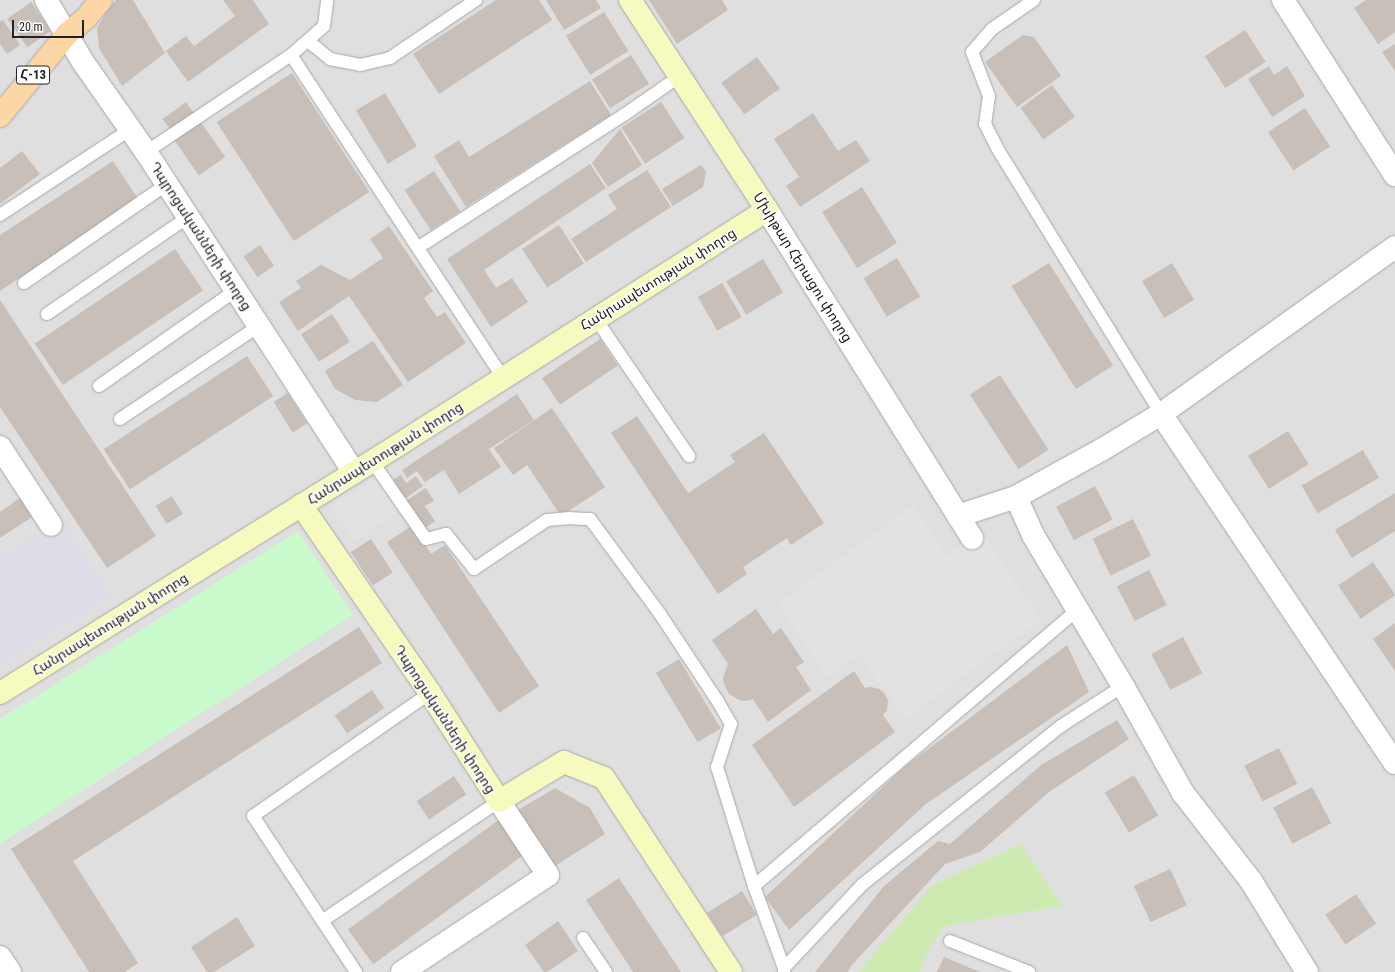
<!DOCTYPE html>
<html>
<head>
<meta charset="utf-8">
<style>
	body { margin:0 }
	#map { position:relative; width:1395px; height:972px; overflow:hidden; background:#f2efe9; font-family:"Roboto Condensed","Noto Sans Armenian",sans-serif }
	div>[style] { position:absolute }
	.residential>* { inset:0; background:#e0dfdf; transform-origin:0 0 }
	.grass>* { inset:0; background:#cdebb0 }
	.park>* { inset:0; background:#c8facc }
	.parking>* { inset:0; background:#e2e2e2; transform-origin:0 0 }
	.plaza>* { inset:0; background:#dddde8 }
	.building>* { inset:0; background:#c7bfb8; transform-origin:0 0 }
	.roads { filter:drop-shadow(0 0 1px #a9a9a9) drop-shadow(0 0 1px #a9a9a9) }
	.lane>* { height:12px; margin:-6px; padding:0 6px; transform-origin:6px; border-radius:6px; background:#fff }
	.street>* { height:22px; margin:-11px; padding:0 11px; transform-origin:11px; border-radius:11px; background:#fff }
	.secondary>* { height:22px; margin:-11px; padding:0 11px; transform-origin:11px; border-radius:11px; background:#f7fabf }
	.primary>* { height:22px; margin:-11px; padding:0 11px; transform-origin:11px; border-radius:11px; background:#fcd6a4 }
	span { translate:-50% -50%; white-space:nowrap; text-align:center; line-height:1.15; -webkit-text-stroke:3px #fff; paint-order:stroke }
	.shield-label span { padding:1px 3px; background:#fff; border:1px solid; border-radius:3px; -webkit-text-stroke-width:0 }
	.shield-label { font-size:13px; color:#222; font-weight:700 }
	.street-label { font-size:14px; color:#222 }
	.scale { position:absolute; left:12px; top:20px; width:72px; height:18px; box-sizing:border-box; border:2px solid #222; border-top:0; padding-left:5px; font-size:12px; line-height:14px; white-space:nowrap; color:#222; -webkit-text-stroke:3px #fff; paint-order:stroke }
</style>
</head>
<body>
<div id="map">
	<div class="residential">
		<i style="left:0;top:0;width:1395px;height:972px"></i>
	</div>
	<div class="grass">
		<i style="clip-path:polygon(1021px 844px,1062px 906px,944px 926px,926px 955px,920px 972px,858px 972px,934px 884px)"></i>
	</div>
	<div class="park">
		<i style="clip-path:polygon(298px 531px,353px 615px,0 844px,0 719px)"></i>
	</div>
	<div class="parking">
		<i style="left:379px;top:476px;width:40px;height:57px;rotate:56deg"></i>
		<i style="clip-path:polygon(913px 505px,947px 556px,981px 532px,1041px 619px,905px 719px,860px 654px,828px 678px,778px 604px)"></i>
	</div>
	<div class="plaza">
		<i style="clip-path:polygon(61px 519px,110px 596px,0 666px,0 557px)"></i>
	</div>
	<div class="building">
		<i style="clip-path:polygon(116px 0,133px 0,165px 53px,122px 86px,99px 48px,97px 28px,107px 11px)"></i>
		<i style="clip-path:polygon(223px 0,253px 0,269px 24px,188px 82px,166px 51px,186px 36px,194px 46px,235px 16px)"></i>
		<i style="clip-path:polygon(496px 0,539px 0,552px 20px,439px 94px,413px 54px)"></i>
		<i style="clip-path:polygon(546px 0,596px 0,601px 8px,564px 30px)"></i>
		<i style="clip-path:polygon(649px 0,722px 0,728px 10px,677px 44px)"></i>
		<i style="clip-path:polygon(1366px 0,1395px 0,1395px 32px,1378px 44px,1354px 8px)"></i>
		<i style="left:31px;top:2px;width:35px;height:29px;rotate:55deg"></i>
		<i style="left:604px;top:12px;width:46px;height:45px;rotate:58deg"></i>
		<i style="clip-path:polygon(3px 20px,20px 45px,7px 54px,0 44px,0 22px)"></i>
		<i style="left:1245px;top:30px;width:38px;height:48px;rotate:57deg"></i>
		<i style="clip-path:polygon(1023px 35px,1034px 37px,1061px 76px,1017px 107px,985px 62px)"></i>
		<i style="clip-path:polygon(1395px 44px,1395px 71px,1382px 52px)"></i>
		<i style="left:631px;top:55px;width:34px;height:46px;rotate:58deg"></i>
		<i style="left:757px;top:57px;width:39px;height:44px;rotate:54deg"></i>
		<i style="clip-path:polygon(1269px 66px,1274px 75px,1287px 66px,1305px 96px,1272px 117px,1248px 79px)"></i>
		<i style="left:292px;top:73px;width:142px;height:90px;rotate:57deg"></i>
		<i style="clip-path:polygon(590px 81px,611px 115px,466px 207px,434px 156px,459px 140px,469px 157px)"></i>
		<i style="left:1052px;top:85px;width:39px;height:39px;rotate:54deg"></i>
		<i style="left:385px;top:93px;width:62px;height:34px;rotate:59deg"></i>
		<i style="left:186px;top:102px;width:14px;height:29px;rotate:54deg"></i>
		<i style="left:661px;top:102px;width:43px;height:47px;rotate:57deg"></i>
		<i style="left:1305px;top:108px;width:46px;height:44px;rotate:57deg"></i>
		<i style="clip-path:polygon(813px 113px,838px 151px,856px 140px,870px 161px,800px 207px,786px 186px,799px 177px,774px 139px)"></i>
		<i style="left:200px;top:121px;width:44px;height:32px;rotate:55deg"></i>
		<i style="clip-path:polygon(620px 129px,642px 165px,608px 187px,592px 163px)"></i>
		<i style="clip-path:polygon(22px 151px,40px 174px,0 204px,0 168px)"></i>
		<i style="clip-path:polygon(113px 161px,138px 199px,0 291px,0 235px)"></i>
		<i style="clip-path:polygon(590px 164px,606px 188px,484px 270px,496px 288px,512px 278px,528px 302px,491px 327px,447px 259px)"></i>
		<i style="clip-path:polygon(701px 165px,706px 172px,703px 187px,673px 206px,662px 189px)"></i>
		<i style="clip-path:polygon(647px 170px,671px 207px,586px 262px,571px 239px,617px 209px,608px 195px)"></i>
		<i style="left:434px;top:171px;width:48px;height:35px;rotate:57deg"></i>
		<i style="left:862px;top:187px;width:66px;height:47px;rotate:58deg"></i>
		<i style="left:559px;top:225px;width:46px;height:44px;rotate:57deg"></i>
		<i style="clip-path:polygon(389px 226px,433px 291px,424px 298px,437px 317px,445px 312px,466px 343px,408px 382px,349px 296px,298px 331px,279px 302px,301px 288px,296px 281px,321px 265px,350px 280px,383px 258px,370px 239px)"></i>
		<i style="left:260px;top:245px;width:25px;height:20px;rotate:56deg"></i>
		<i style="left:175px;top:249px;width:50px;height:169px;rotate:56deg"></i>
		<i style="left:897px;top:258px;width:45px;height:39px;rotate:59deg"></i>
		<i style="left:763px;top:259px;width:39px;height:43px;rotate:59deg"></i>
		<i style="left:1049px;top:263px;width:121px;height:44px;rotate:58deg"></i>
		<i style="left:1172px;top:263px;width:43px;height:35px;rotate:59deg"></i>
		<i style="left:722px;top:283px;width:39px;height:28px;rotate:60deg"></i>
		<i style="clip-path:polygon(0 300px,156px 536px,107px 568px,0 407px)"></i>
		<i style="left:332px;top:314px;width:33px;height:37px;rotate:57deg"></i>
		<i style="left:600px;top:339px;width:32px;height:70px;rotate:56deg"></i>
		<i style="clip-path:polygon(373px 341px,403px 385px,377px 402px,355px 400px,335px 389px,325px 371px)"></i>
		<i style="left:247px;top:356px;width:48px;height:171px;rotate:57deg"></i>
		<i style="left:1000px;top:375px;width:89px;height:36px;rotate:57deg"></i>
		<i style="left:288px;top:393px;width:36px;height:17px;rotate:58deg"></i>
		<i style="clip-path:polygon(517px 394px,534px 420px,489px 449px,501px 467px,459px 494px,444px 470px,425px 482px,417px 471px,407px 478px,402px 470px)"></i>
		<i style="clip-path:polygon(552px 408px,605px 487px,561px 516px,527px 465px,513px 475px,494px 448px)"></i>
		<i style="clip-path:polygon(637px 416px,688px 493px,735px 462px,730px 455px,764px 433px,824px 523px,791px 545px,787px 538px,743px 567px,747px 574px,718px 594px,611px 433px)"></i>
		<i style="left:1288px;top:431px;width:39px;height:47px;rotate:58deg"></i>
		<i style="left:1363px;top:450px;width:32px;height:71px;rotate:60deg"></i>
		<i style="clip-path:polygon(401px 475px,406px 483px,416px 476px,423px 486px,403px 500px,391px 481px)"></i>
		<i style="left:1095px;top:486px;width:38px;height:44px;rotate:62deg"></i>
		<i style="clip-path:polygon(426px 488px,434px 501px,425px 506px,435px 521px,423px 530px,404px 502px)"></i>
		<i style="clip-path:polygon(1395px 493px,1395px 531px,1352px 558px,1335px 530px)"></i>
		<i style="left:172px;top:496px;width:21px;height:19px;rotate:59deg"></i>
		<i style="clip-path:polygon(20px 498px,32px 517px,0 538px,0 512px)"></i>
		<i style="left:1133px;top:519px;width:41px;height:45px;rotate:64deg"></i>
		<i style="clip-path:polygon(413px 525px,431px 554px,445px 545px,539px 686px,499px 713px,387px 542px)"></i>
		<i style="left:371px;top:539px;width:40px;height:24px;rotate:57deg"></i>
		<i style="left:1373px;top:562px;width:40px;height:42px;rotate:56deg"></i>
		<i style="left:1149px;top:570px;width:39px;height:36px;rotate:63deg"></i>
		<i style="clip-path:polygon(756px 609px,773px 634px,781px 628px,804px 662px,796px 667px,811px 690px,768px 722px,753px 699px,746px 701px,739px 700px,729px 694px,724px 684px,723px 678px,728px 664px,712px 640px)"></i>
		<i style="clip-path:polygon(1395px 623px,1395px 671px,1373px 639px)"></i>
		<i style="clip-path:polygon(359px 627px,382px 663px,73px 861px,138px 963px,125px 972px,89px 972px,11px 849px)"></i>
		<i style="left:1183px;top:637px;width:41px;height:36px;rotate:62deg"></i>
		<i style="clip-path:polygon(1067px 645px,1089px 692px,926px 804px,789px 930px,765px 897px,903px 768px)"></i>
		<i style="left:679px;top:659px;width:81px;height:27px;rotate:59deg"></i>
		<i style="clip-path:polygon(854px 671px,865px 688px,871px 687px,879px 689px,885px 694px,888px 701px,887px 710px,883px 715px,895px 732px,794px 807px,752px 745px)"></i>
		<i style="left:372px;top:690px;width:22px;height:45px;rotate:56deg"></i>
		<i style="clip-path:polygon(1117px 720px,1129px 739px,1049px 792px,980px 852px,945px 864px,851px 966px,848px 972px,815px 972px,884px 886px,938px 841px,950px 844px,1041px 765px)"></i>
		<i style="left:1279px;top:748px;width:40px;height:39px;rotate:63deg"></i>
		<i style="left:1134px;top:775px;width:47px;height:34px;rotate:59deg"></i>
		<i style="left:454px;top:776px;width:22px;height:45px;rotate:56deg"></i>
		<i style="left:1312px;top:787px;width:41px;height:44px;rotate:62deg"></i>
		<i style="clip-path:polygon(555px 788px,590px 808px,605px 834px,552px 868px,518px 810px)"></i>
		<i style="left:500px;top:819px;width:43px;height:188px;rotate:54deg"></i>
		<i style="left:1170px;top:869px;width:40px;height:40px;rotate:65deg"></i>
		<i style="clip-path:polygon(619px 878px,681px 972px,633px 972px,586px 900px)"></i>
		<i style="left:742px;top:891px;width:28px;height:41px;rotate:58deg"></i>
		<i style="left:1356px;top:894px;width:36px;height:37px;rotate:56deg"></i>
		<i style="clip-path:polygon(237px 917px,255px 946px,214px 972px,207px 972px,191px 947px)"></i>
		<i style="clip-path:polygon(558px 921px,578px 951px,547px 972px,544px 972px,525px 945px)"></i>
		<i style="clip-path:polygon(944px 957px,980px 972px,937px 972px)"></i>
	</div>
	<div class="roads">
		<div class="lane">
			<i style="left:1034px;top:0;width:51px;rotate:145.4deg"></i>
			<i style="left:992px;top:29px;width:30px;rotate:131deg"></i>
			<i style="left:972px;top:52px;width:47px;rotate:68.9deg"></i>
			<i style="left:989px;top:96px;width:28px;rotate:98deg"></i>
			<i style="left:985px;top:124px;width:27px;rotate:63deg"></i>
			<i style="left:997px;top:148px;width:312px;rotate:58.3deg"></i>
			<i style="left:308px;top:41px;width:28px;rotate:39deg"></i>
			<i style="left:330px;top:59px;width:31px;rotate:11deg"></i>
			<i style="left:360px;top:65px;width:31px;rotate:-13deg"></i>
			<i style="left:390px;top:58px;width:104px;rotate:-34deg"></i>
			<i style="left:291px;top:55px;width:386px;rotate:56.7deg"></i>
			<i style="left:146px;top:152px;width:174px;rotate:-33.8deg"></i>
			<i style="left:291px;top:55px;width:44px;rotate:-41.3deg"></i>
			<i style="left:324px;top:26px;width:26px;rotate:-83deg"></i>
			<i style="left:0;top:215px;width:157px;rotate:-33.3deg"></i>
			<i style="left:419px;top:247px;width:244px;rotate:-32.8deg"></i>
			<i style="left:624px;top:115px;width:68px;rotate:-34.9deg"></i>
			<i style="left:24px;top:283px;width:174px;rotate:-34.7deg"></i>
			<i style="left:47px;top:314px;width:171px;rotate:-34.5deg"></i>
			<i style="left:596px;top:319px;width:166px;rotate:55.8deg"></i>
			<i style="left:99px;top:386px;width:167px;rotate:-35deg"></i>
			<i style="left:120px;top:419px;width:167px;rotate:-33.8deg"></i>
			<i style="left:372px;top:461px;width:95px;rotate:55.3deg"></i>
			<i style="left:426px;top:539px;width:21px;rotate:-14deg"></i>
			<i style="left:446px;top:534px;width:45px;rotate:51.3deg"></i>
			<i style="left:474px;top:569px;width:88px;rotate:-33.9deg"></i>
			<i style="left:547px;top:520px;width:21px;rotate:-5deg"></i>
			<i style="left:568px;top:518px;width:22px;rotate:3deg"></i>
			<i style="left:590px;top:519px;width:118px;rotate:53.6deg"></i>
			<i style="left:660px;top:614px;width:103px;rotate:56.5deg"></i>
			<i style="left:717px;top:700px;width:28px;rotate:60deg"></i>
			<i style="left:731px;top:724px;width:45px;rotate:108deg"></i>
			<i style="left:717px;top:767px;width:125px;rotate:72.7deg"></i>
			<i style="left:754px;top:886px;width:87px;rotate:69.9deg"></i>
			<i style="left:754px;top:886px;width:425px;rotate:-40.5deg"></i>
			<i style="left:322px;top:921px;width:214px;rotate:-34.1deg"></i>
			<i style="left:583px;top:938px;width:41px;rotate:55.9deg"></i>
			<i style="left:950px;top:941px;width:85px;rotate:21.4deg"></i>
			<i style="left:356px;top:972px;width:187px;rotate:-123.4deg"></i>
			<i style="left:253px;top:816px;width:216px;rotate:-34.8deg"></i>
			<i style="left:784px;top:972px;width:4px;rotate:-90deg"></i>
			<i style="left:784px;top:968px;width:115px;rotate:-46.8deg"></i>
			<i style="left:863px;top:884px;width:253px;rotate:-38.6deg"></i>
			<i style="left:1061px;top:726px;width:74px;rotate:-32.8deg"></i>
		</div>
		<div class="street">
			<i style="left:46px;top:0;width:72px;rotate:59.2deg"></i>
			<i style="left:83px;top:62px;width:110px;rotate:55deg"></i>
			<i style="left:146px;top:152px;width:382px;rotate:57deg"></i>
			<i style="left:1283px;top:0;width:208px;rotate:57.4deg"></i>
			<i style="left:767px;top:210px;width:387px;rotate:58deg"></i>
			<i style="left:1161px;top:414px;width:420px;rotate:56.2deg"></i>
			<i style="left:0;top:447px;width:93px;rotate:56.8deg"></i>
			<i style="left:1016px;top:497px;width:42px;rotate:65.9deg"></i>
			<i style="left:1033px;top:535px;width:176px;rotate:59.2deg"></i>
			<i style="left:1123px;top:686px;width:123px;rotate:60.7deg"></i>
			<i style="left:1183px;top:793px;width:111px;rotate:52.3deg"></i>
			<i style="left:1251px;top:881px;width:107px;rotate:58.4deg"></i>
			<i style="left:958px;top:516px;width:61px;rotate:-18.1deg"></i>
			<i style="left:1016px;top:497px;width:99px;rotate:-28.9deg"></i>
			<i style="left:1103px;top:449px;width:68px;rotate:-31.1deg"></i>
			<i style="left:1161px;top:414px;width:287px;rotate:-35.5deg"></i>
			<i style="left:0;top:957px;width:18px;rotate:56deg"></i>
			<i style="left:402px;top:972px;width:175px;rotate:-33.6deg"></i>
			<i style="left:548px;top:875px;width:89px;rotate:-123.5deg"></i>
		</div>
		<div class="secondary">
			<i style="left:301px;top:505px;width:228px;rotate:55.5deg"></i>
			<i style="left:430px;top:693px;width:128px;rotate:57.4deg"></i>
			<i style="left:499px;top:801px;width:76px;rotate:-31deg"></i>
			<i style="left:564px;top:762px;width:43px;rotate:21.8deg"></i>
			<i style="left:604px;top:778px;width:232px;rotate:56.8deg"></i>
			<i style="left:0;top:693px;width:465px;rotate:-31.9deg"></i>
			<i style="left:395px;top:447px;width:441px;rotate:-32.5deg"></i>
			<i style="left:767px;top:210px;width:251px;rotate:-123.1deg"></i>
		</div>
		<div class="primary">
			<i style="left:0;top:116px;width:106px;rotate:-50.7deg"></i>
			<i style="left:67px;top:34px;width:25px;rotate:-40deg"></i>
			<i style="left:86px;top:18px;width:23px;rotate:-50deg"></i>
		</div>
	</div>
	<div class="shield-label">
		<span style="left:33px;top:75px">Հ-13</span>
	</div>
	<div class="street-label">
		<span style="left:201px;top:236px;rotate:57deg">Դպրոցականների փողոց</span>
		<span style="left:803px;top:267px;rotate:58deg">Մխիթար Հերացու փողոց</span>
		<span style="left:658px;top:279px;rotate:-32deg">Հանրապետության փողոց</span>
		<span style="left:385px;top:453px;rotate:-32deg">Հանրապետության փողոց</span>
		<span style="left:110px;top:624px;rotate:-32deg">Հանրապետության փողոց</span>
		<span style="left:445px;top:719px;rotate:57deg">Դպրոցականների փողոց</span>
	</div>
	<div class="scale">20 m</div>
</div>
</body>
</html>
